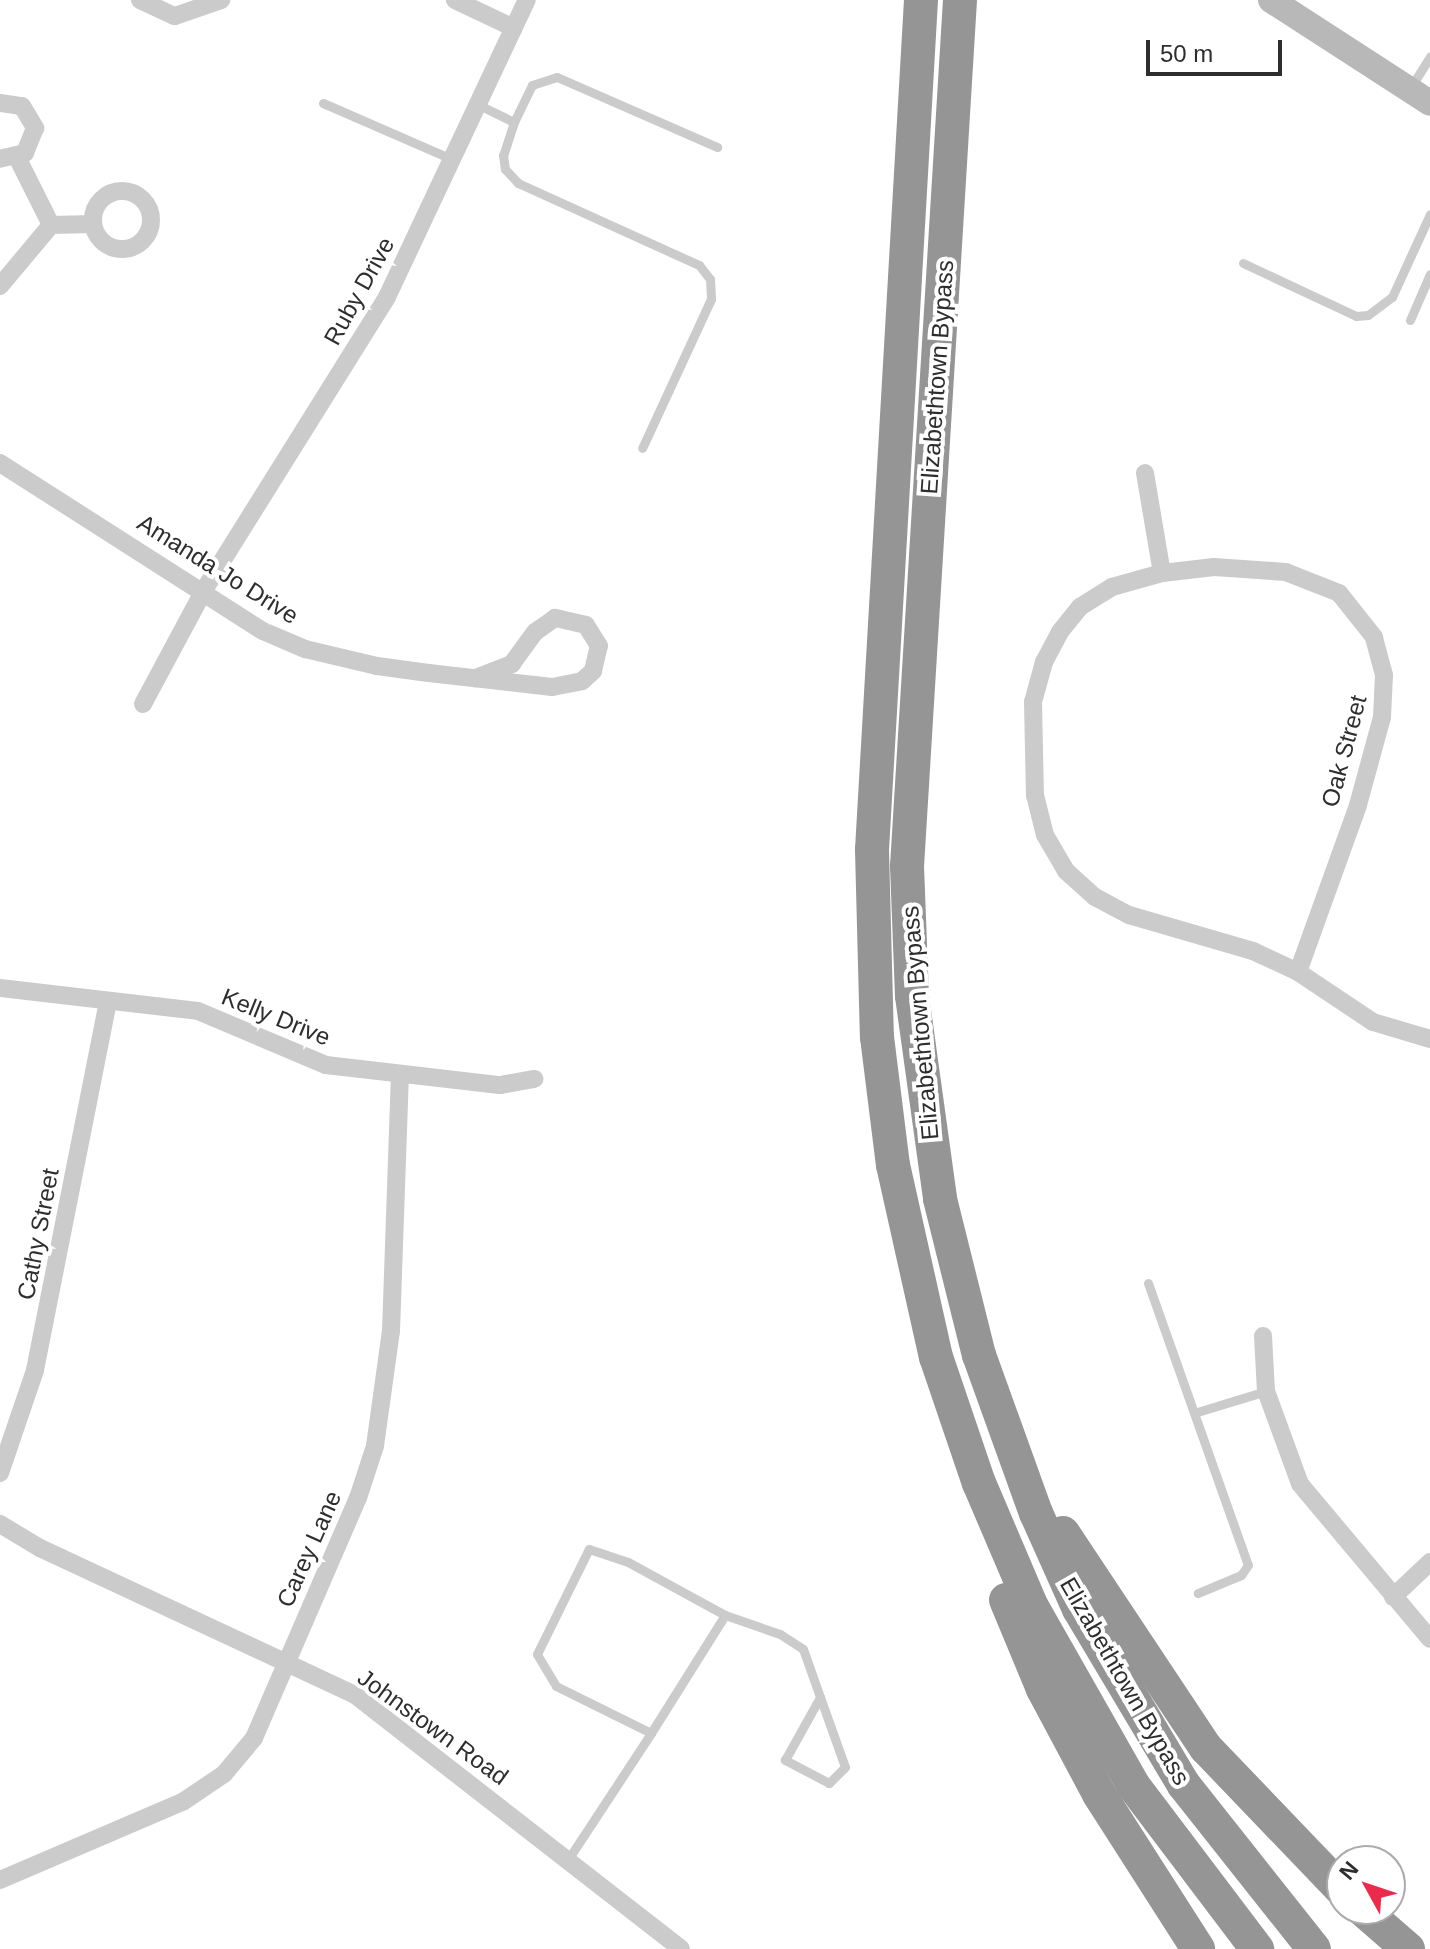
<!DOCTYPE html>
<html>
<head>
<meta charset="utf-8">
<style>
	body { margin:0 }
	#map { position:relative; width:1430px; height:1949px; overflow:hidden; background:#fff; font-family:Arial,sans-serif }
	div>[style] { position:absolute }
	.lane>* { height:9px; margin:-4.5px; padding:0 4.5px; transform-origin:4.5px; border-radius:4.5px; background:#cbcbcb }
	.street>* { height:18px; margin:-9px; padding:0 9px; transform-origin:9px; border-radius:9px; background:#cbcbcb }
	.street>.ring { margin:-9px; padding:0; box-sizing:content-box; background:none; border:18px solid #cbcbcb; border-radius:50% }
	.secondary>* { height:26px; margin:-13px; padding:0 13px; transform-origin:13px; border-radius:13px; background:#b8b8b8 }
	.highway>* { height:34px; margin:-17px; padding:0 17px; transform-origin:17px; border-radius:17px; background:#959595 }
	span { translate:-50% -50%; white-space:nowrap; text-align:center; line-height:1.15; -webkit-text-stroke:8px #fff; paint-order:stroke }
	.street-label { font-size:24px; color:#2e2e2e }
	.north { position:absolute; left:1326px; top:1845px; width:80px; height:80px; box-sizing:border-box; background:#fff; border:2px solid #ababab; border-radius:50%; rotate:310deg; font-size:22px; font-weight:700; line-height:32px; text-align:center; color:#2e2e2e }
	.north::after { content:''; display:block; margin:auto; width:28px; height:36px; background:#ec2a4b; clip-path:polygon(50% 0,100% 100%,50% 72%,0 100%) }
	.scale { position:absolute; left:1146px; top:40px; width:136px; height:36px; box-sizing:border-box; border:4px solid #2e2e2e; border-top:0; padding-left:10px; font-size:24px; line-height:28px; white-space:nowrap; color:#2e2e2e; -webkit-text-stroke:6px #fff; paint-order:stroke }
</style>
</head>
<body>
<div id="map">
	<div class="lane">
		<i style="left:1411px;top:87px;width:36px;rotate:-58deg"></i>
		<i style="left:323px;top:103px;width:143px;rotate:23.5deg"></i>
		<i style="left:479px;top:105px;width:39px;rotate:26deg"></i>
		<i style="left:514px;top:122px;width:41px;rotate:-64.1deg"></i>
		<i style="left:532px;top:85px;width:26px;rotate:-18deg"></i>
		<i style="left:557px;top:77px;width:175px;rotate:23.6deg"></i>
		<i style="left:514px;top:122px;width:35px;rotate:108deg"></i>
		<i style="left:503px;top:155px;width:14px;rotate:82deg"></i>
		<i style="left:505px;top:169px;width:19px;rotate:47deg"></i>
		<i style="left:518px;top:183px;width:199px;rotate:24.4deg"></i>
		<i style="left:699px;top:265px;width:18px;rotate:52deg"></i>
		<i style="left:710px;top:279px;width:20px;rotate:87deg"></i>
		<i style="left:711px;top:299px;width:164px;rotate:114.8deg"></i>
		<i style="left:1243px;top:263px;width:125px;rotate:25.1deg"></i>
		<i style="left:1356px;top:316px;width:12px;rotate:-5deg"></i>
		<i style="left:1368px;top:315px;width:30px;rotate:-37deg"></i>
		<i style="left:1392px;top:297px;width:91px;rotate:-65.4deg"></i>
		<i style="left:1410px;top:320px;width:50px;rotate:-66.5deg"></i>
		<i style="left:1148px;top:1283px;width:299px;rotate:70.5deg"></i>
		<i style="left:1248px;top:1565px;width:12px;rotate:125deg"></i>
		<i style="left:1241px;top:1575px;width:47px;rotate:157.3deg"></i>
		<i style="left:1194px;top:1413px;width:75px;rotate:-17deg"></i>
		<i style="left:725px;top:1615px;width:58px;rotate:19.1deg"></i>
		<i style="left:780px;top:1634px;width:27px;rotate:33deg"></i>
		<i style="left:803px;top:1649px;width:51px;rotate:70.5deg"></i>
		<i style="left:820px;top:1697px;width:74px;rotate:70.3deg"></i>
		<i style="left:845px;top:1767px;width:23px;rotate:135deg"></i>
		<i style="left:829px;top:1783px;width:50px;rotate:-152.4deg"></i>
		<i style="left:785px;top:1760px;width:72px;rotate:-60.9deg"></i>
		<i style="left:569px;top:1858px;width:149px;rotate:-56.7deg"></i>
		<i style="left:651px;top:1733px;width:106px;rotate:-153.7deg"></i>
		<i style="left:556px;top:1686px;width:37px;rotate:-121deg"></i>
		<i style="left:537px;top:1654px;width:117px;rotate:-63.7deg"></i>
		<i style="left:589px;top:1549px;width:41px;rotate:18.4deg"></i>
		<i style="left:628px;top:1562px;width:111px;rotate:28.7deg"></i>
		<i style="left:725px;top:1615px;width:139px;rotate:122.1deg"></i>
	</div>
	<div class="street">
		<i style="left:140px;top:0;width:38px;rotate:25deg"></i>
		<i style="left:175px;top:16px;width:49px;rotate:-19.2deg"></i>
		<i style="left:455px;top:0;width:65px;rotate:25.4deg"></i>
		<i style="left:0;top:103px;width:22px;rotate:8deg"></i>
		<i style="left:22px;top:106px;width:26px;rotate:59deg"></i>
		<i style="left:35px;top:128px;width:27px;rotate:112deg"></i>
		<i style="left:25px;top:153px;width:26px;rotate:167deg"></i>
		<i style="left:17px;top:157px;width:76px;rotate:63.4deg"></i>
		<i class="ring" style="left:93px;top:191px;width:40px;height:40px"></i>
		<i style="left:51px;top:225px;width:42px;rotate:-1.4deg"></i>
		<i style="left:0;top:286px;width:80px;rotate:-50.1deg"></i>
		<i style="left:0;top:463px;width:312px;rotate:32.6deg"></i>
		<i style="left:263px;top:631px;width:46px;rotate:23.2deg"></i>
		<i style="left:305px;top:649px;width:74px;rotate:13.3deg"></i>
		<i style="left:377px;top:666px;width:52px;rotate:7.7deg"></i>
		<i style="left:429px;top:673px;width:124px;rotate:6.5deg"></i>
		<i style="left:552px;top:687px;width:31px;rotate:-11deg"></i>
		<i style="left:582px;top:681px;width:15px;rotate:-42deg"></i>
		<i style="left:593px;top:671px;width:26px;rotate:-77deg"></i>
		<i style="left:599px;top:646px;width:25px;rotate:-122deg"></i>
		<i style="left:586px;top:625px;width:32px;rotate:-167deg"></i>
		<i style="left:555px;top:618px;width:24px;rotate:145deg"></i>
		<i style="left:535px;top:632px;width:39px;rotate:126deg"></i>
		<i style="left:512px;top:664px;width:40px;rotate:159deg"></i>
		<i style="left:1145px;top:473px;width:101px;rotate:80.4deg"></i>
		<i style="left:143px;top:704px;width:129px;rotate:-61.8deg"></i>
		<i style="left:204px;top:590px;width:345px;rotate:-58deg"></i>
		<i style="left:387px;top:297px;width:328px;rotate:-64.8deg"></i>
		<i style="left:1298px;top:972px;width:177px;rotate:-70.2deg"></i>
		<i style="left:1358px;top:805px;width:91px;rotate:-74.7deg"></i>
		<i style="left:1382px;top:717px;width:42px;rotate:-87.3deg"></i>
		<i style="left:1384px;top:675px;width:39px;rotate:-105deg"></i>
		<i style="left:1374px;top:637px;width:56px;rotate:-128.5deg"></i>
		<i style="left:1339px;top:593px;width:57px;rotate:-158.4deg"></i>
		<i style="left:1286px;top:572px;width:72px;rotate:-176deg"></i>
		<i style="left:1214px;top:567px;width:52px;rotate:173.4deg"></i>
		<i style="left:1162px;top:573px;width:52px;rotate:164.4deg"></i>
		<i style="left:1112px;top:587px;width:38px;rotate:148deg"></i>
		<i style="left:1080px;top:607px;width:32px;rotate:129deg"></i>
		<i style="left:1060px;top:632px;width:34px;rotate:118deg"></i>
		<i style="left:1044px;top:662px;width:41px;rotate:105.4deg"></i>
		<i style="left:1033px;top:702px;width:93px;rotate:88.8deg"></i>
		<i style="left:1035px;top:795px;width:41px;rotate:76deg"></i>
		<i style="left:1045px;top:835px;width:42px;rotate:59.7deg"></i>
		<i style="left:1066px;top:871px;width:39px;rotate:42deg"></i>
		<i style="left:1095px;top:897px;width:38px;rotate:28deg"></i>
		<i style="left:1129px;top:915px;width:129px;rotate:16.2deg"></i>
		<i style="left:1253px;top:951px;width:50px;rotate:25deg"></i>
		<i style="left:1298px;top:972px;width:90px;rotate:33.7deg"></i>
		<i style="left:1373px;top:1022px;width:59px;rotate:16.6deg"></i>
		<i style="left:0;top:988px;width:199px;rotate:6.6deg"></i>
		<i style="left:198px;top:1011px;width:139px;rotate:22.9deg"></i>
		<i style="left:326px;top:1065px;width:175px;rotate:6.6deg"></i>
		<i style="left:500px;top:1085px;width:35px;rotate:-10deg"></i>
		<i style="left:1263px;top:1336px;width:55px;rotate:86.9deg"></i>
		<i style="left:1266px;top:1391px;width:99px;rotate:69.9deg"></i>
		<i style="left:1300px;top:1484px;width:202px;rotate:50deg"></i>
		<i style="left:0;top:1473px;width:109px;rotate:-71.2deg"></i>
		<i style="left:35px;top:1370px;width:376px;rotate:-78.8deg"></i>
		<i style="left:0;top:1524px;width:47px;rotate:31deg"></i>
		<i style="left:40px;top:1548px;width:348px;rotate:25deg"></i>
		<i style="left:355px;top:1695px;width:413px;rotate:37.9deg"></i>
		<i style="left:1393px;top:1597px;width:51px;rotate:-43.4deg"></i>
		<i style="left:0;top:1880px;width:200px;rotate:-23.2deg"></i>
		<i style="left:184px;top:1801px;width:48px;rotate:-34deg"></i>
		<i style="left:224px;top:1774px;width:47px;rotate:-50.2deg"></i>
		<i style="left:254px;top:1738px;width:262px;rotate:-66.6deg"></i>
		<i style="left:358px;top:1498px;width:55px;rotate:-71.9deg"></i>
		<i style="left:375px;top:1446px;width:116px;rotate:-82.1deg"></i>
		<i style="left:391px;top:1331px;width:254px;rotate:-88deg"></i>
	</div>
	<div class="secondary">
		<i style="left:1271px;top:0;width:189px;rotate:32.9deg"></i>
	</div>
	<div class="highway">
		<i style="left:921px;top:0;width:851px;rotate:93.3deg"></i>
		<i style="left:872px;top:850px;width:187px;rotate:88.5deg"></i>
		<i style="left:877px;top:1037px;width:129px;rotate:82.9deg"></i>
		<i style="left:893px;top:1165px;width:197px;rotate:77.4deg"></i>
		<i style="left:936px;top:1357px;width:133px;rotate:71.2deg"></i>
		<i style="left:979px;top:1483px;width:135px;rotate:66.9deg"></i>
		<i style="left:1032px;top:1607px;width:205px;rotate:60.4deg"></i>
		<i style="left:1133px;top:1785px;width:206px;rotate:52.9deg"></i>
		<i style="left:960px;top:0;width:868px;rotate:93.5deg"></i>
		<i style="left:907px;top:866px;width:130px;rotate:87.8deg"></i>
		<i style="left:912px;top:996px;width:205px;rotate:82.1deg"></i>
		<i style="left:940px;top:1199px;width:161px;rotate:76deg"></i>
		<i style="left:979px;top:1355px;width:168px;rotate:70.2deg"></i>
		<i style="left:1036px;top:1513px;width:105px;rotate:65.9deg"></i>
		<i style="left:1079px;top:1609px;width:205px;rotate:59.2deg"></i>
		<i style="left:1184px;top:1785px;width:209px;rotate:51.6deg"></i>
		<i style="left:1063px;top:1533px;width:258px;rotate:56.4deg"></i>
		<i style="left:1206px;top:1748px;width:197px;rotate:46.2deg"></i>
		<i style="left:1006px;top:1600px;width:96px;rotate:67.4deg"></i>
		<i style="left:1043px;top:1689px;width:119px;rotate:61.9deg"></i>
		<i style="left:1099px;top:1794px;width:184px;rotate:57.4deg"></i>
		<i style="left:1362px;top:1909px;width:61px;rotate:41deg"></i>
	</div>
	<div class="street-label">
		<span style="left:359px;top:291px;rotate:-61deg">Ruby Drive</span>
		<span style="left:937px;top:377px;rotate:-86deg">Elizabethtown Bypass</span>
		<span style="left:218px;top:569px;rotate:32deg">Amanda Jo Drive</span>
		<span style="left:1344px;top:751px;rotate:-75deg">Oak Street</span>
		<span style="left:276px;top:1017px;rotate:22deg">Kelly Drive</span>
		<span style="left:920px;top:1023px;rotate:-95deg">Elizabethtown Bypass</span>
		<span style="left:38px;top:1234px;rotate:-79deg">Cathy Street</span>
		<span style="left:309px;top:1549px;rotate:-66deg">Carey Lane</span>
		<span style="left:1125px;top:1681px;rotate:60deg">Elizabethtown Bypass</span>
		<span style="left:433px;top:1727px;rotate:36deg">Johnstown Road</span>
	</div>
	<div class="north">N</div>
	<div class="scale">50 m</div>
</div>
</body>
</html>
